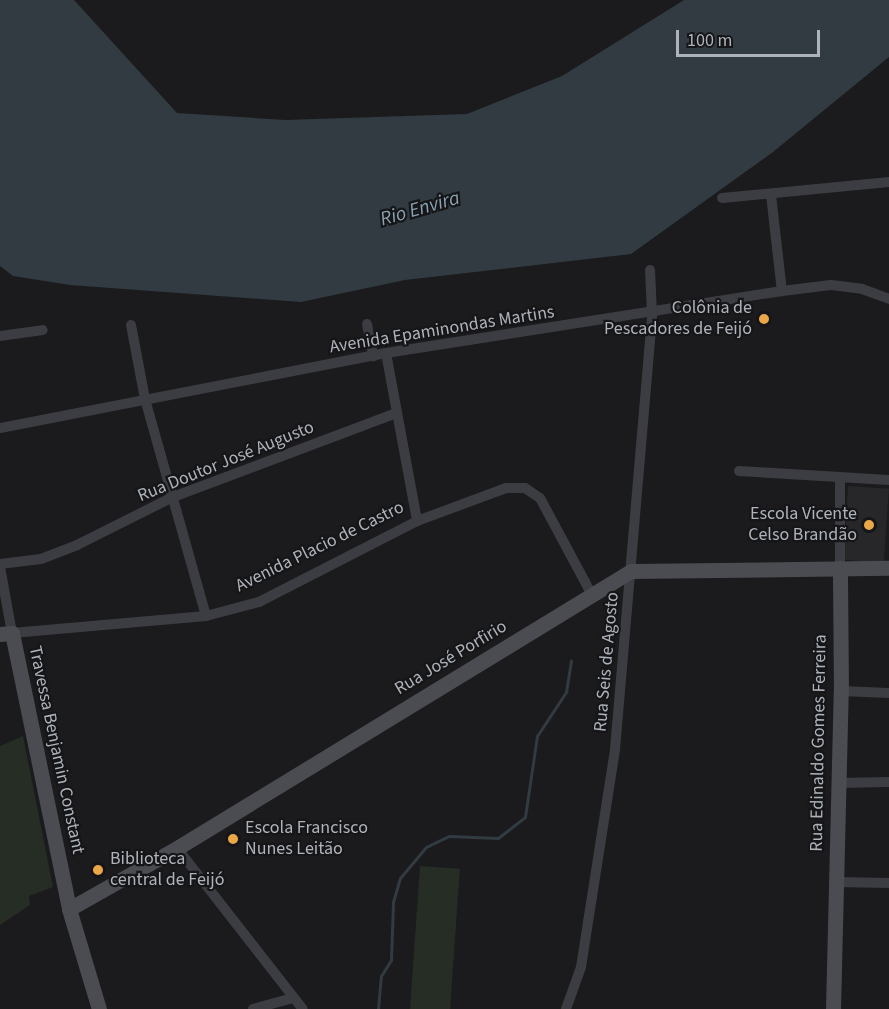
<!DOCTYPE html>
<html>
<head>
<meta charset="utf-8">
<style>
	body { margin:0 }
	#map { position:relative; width:889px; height:1009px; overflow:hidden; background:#1b1b1d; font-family:"Source Sans 3",sans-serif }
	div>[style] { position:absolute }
	.built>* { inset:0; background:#27272a; transform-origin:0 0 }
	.green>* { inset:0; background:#252d25; transform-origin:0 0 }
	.water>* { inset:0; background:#313b41 }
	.stream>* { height:3px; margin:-1.5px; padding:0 1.5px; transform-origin:1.5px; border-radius:1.5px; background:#313b41 }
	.street>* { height:10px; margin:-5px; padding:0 5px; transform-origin:5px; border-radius:5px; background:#3c3d42 }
	.secondary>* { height:15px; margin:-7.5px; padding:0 7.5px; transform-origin:7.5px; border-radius:7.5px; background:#4a4c52 }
	.dots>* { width:16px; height:16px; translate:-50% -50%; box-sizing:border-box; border:3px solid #161618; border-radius:50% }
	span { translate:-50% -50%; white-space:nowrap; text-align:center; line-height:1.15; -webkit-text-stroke:4.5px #161618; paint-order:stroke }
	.poi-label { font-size:18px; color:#aeb3bb }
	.right { translate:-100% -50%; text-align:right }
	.left { translate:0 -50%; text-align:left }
	.street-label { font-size:18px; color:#aeb3bb }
	.water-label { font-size:20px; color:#88a2b4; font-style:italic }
	.scale { position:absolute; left:676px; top:30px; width:144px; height:27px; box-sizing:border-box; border:3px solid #aeb3bb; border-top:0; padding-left:8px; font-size:18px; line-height:21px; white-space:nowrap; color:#aeb3bb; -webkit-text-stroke:4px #161618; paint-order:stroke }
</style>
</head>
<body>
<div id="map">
	<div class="built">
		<i style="left:848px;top:486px;width:41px;height:74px;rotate:4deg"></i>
	</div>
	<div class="green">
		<i style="clip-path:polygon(23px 736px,53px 887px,29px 896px,30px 905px,0 925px,0 746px)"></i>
		<i style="left:420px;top:866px;width:40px;height:144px;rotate:4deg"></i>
	</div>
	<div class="water">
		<i style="clip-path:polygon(0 0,74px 0,177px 113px,285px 120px,467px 114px,562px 76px,684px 0,889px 0,889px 57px,773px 152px,631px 254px,405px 280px,301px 302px,70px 285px,13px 276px,0 266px)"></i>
	</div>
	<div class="stream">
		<i style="left:378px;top:1009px;width:33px;rotate:-85deg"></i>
		<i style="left:381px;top:976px;width:19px;rotate:-58deg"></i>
		<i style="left:391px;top:960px;width:58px;rotate:-88deg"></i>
		<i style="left:393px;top:902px;width:25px;rotate:-74deg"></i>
		<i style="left:400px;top:878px;width:40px;rotate:-50deg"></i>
		<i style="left:426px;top:847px;width:25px;rotate:-26deg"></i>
		<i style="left:449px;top:836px;width:49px;rotate:2.3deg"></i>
		<i style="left:498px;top:838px;width:34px;rotate:-38deg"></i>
		<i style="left:525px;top:817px;width:82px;rotate:-81.6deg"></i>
		<i style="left:537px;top:736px;width:53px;rotate:-56.6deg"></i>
		<i style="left:566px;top:692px;width:32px;rotate:-81deg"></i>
	</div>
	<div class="street">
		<i style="left:771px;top:195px;width:97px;rotate:83.5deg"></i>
		<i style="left:722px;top:198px;width:168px;rotate:-5.5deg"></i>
		<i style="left:367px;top:324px;width:33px;rotate:79deg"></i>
		<i style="left:131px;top:325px;width:75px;rotate:79.3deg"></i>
		<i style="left:145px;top:399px;width:225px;rotate:74.3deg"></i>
		<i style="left:0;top:336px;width:43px;rotate:-7.9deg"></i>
		<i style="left:386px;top:353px;width:171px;rotate:79.5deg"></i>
		<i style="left:0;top:428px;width:393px;rotate:-11deg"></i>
		<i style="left:386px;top:353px;width:401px;rotate:-8.9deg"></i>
		<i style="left:782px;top:291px;width:49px;rotate:-7deg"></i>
		<i style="left:831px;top:285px;width:31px;rotate:7deg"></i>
		<i style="left:862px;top:289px;width:29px;rotate:20deg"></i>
		<i style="left:739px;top:471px;width:150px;rotate:3.4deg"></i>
		<i style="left:0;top:564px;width:41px;rotate:-7deg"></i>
		<i style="left:41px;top:559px;width:39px;rotate:-21deg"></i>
		<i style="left:77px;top:545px;width:107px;rotate:-26.6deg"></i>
		<i style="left:173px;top:497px;width:238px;rotate:-20.6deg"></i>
		<i style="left:0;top:567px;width:67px;rotate:79.7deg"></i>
		<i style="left:12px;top:633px;width:195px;rotate:-5deg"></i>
		<i style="left:206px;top:616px;width:55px;rotate:-14.8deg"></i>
		<i style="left:259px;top:602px;width:178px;rotate:-27.1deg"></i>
		<i style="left:417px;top:521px;width:95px;rotate:-20.3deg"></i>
		<i style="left:506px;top:488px;width:19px"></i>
		<i style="left:525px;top:488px;width:18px;rotate:34deg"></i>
		<i style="left:540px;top:498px;width:110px;rotate:61.8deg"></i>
		<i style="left:840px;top:568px;width:90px;rotate:-90deg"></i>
		<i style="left:841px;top:691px;width:48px;rotate:2.4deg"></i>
		<i style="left:838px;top:783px;width:51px;rotate:-1.1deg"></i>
		<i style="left:177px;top:848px;width:204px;rotate:52deg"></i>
		<i style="left:836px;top:882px;width:53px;rotate:1.1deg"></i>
		<i style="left:253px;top:1009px;width:41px;rotate:-15.4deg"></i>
		<i style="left:566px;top:1009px;width:45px;rotate:-70.3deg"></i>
		<i style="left:581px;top:967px;width:221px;rotate:-81.1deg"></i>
		<i style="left:615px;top:749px;width:437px;rotate:-85.1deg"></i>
		<i style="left:652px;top:314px;width:44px;rotate:-92.6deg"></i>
	</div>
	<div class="secondary">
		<i style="left:0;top:634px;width:12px;rotate:-5deg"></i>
		<i style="left:12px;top:633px;width:282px;rotate:78.3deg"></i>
		<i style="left:69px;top:909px;width:104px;rotate:73.3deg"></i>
		<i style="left:69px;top:909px;width:124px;rotate:-29.5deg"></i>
		<i style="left:177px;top:848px;width:532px;rotate:-31.39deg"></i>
		<i style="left:631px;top:571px;width:258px;rotate:-0.7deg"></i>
		<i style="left:833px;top:1009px;width:318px;rotate:-88.6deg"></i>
		<i style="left:841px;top:691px;width:123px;rotate:-90.5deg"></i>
	</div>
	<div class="dots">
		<i style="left:764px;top:319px;background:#e9a747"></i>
		<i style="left:869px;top:525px;background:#e9a747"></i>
		<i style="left:233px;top:839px;background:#e9a747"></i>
		<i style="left:98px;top:870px;background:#e9a747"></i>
	</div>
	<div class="poi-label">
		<span class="right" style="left:752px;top:319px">Colônia de<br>Pescadores de Feijó</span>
		<span class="right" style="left:857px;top:525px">Escola Vicente<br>Celso Brandão</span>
		<span class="left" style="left:245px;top:839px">Escola Francisco<br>Nunes Leitão</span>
		<span class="left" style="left:110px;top:870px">Biblioteca<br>central de Feijó</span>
	</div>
	<div class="street-label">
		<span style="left:442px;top:330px;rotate:-9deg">Avenida Epaminondas Martins</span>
		<span style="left:226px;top:462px;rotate:-22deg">Rua Doutor José Augusto</span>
		<span style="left:320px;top:547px;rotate:-26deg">Avenida Placio de Castro</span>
		<span style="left:451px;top:658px;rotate:-31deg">Rua José Porfirio</span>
		<span style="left:607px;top:662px;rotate:-85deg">Rua Seis de Agosto</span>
		<span style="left:819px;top:743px;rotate:-89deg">Rua Edinaldo Gomes Ferreira</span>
		<span style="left:56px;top:750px;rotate:78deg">Travessa Benjamin Constant</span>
	</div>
	<div class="water-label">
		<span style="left:420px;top:209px;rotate:-16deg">Rio Envira</span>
	</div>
	<div class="scale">100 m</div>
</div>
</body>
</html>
